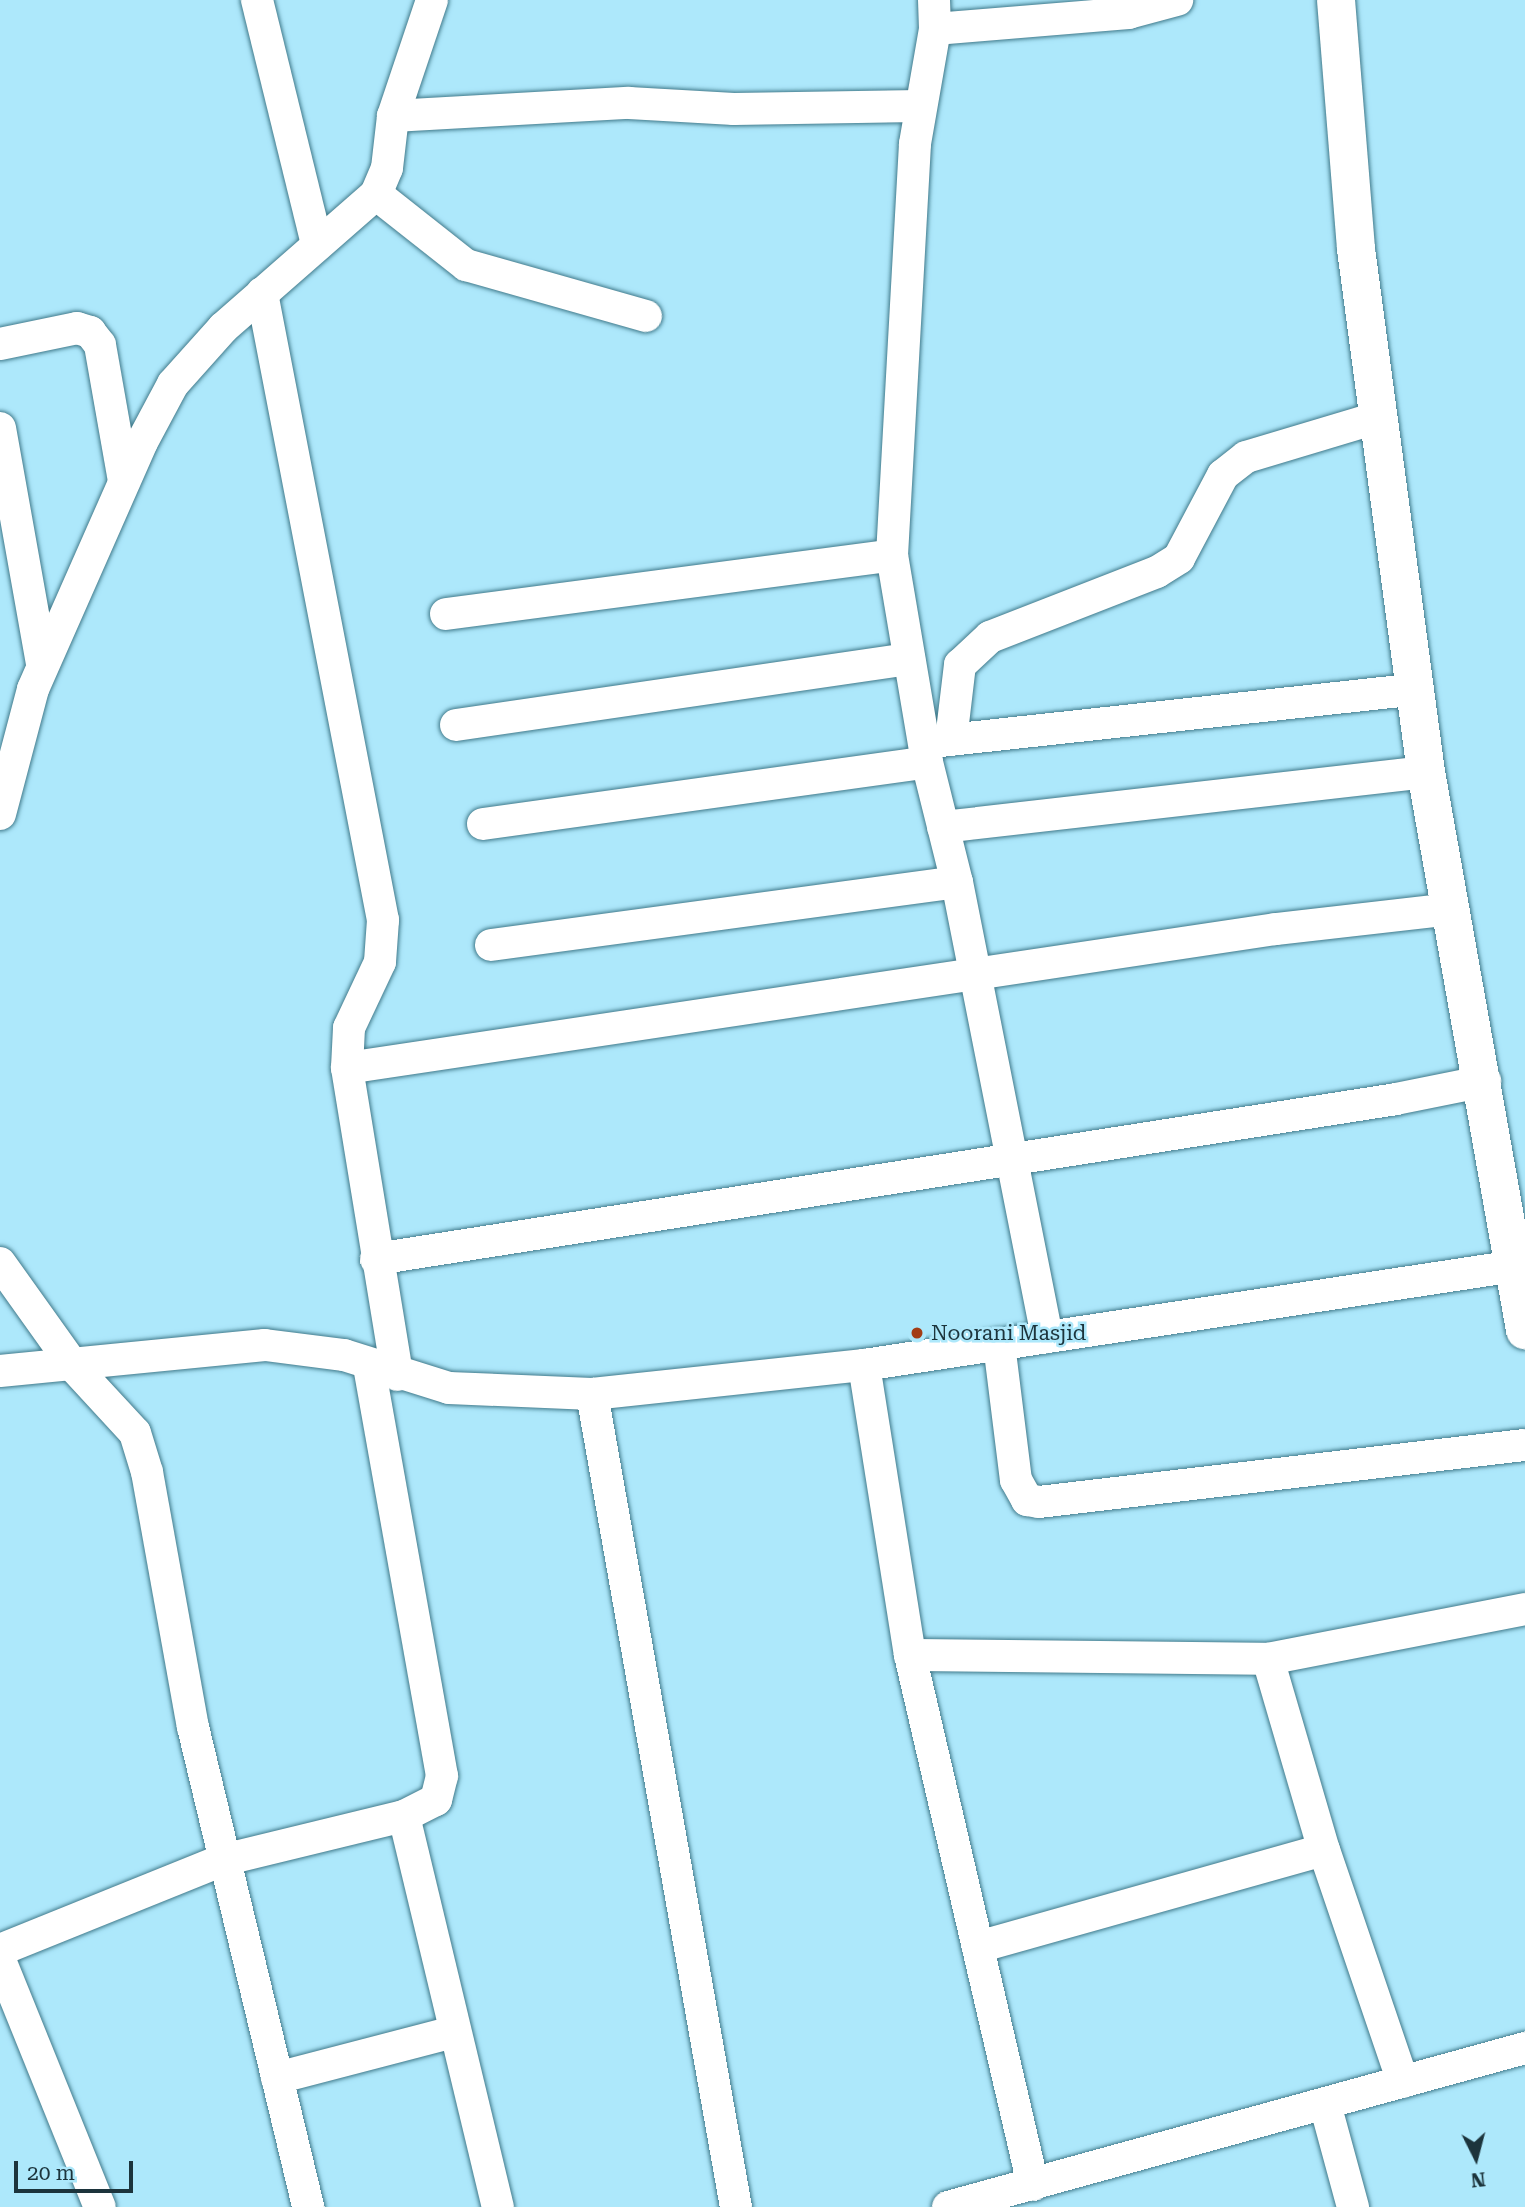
<!DOCTYPE html>
<html>
<head>
<meta charset="utf-8">
<style>
	body { margin:0 }
	#map { position:relative; width:1525px; height:2207px; overflow:hidden; background:#ade8fb; font-family:"Roboto Serif",serif }
	div>[style] { position:absolute }
	.roads { filter:drop-shadow(0 0 2px #417a8b) drop-shadow(0 0 2px #417a8b) }
	.minor>* { height:32px; margin:-16px; padding:0 16px; transform-origin:16px; border-radius:16px; background:#fff }
	.tertiary>* { height:38px; margin:-19px; padding:0 19px; transform-origin:19px; border-radius:19px; background:#fff }
	.dots>* { width:19px; height:19px; translate:-50% -50%; box-sizing:border-box; border:4px solid #ade8fb; border-radius:50% }
	span { translate:-50% -50%; white-space:nowrap; text-align:center; line-height:1.15; -webkit-text-stroke:5px #ade8fb; paint-order:stroke }
	.poi-label { font-size:21px; color:#1c343c }
	.left { translate:0 -50%; text-align:left }
	.north { position:absolute; left:1441px; top:2123px; width:70px; height:70px; -webkit-text-stroke:5px #ade8fb; paint-order:stroke; rotate:174deg; font-size:19px; font-weight:700; line-height:28px; text-align:center; color:#1c343c }
	.north::after { content:''; display:block; margin:auto; width:24px; height:32px; background:#1c343c; clip-path:polygon(50% 0,100% 100%,50% 72%,0 100%) }
	.scale { position:absolute; left:14px; top:2161px; width:119px; height:32px; box-sizing:border-box; border:4px solid #1c343c; border-top:0; padding-left:9px; font-size:21px; line-height:24px; white-space:nowrap; color:#1c343c; -webkit-text-stroke:5px #ade8fb; paint-order:stroke }
</style>
</head>
<body>
<div id="map">
	<div class="roads">
		<div class="minor">
			<i style="left:257px;top:0;width:252px;rotate:76.2deg"></i>
			<i style="left:934px;top:0;width:29px;rotate:88deg"></i>
			<i style="left:935px;top:29px;width:117px;rotate:99.9deg"></i>
			<i style="left:915px;top:144px;width:412px;rotate:93.2deg"></i>
			<i style="left:892px;top:555px;width:210px;rotate:80.4deg"></i>
			<i style="left:927px;top:762px;width:124px;rotate:76deg"></i>
			<i style="left:957px;top:882px;width:464px;rotate:78.8deg"></i>
			<i style="left:935px;top:29px;width:194px;rotate:-4.7deg"></i>
			<i style="left:1128px;top:13px;width:51px;rotate:-14.9deg"></i>
			<i style="left:393px;top:116px;width:236px;rotate:-3.2deg"></i>
			<i style="left:629px;top:103px;width:105px;rotate:3.3deg"></i>
			<i style="left:734px;top:109px;width:187px;rotate:-0.9deg"></i>
			<i style="left:376px;top:194px;width:115px;rotate:38.3deg"></i>
			<i style="left:466px;top:265px;width:187px;rotate:15.8deg"></i>
			<i style="left:262px;top:293px;width:639px;rotate:79.08deg"></i>
			<i style="left:383px;top:920px;width:42px;rotate:94.1deg"></i>
			<i style="left:380px;top:962px;width:73px;rotate:115.2deg"></i>
			<i style="left:349px;top:1028px;width:40px;rotate:92.9deg"></i>
			<i style="left:347px;top:1068px;width:311px;rotate:80.7deg"></i>
			<i style="left:0;top:344px;width:79px;rotate:-11.7deg"></i>
			<i style="left:77px;top:328px;width:14px;rotate:17deg"></i>
			<i style="left:90px;top:332px;width:16px;rotate:52deg"></i>
			<i style="left:100px;top:345px;width:138px;rotate:80deg"></i>
			<i style="left:0;top:428px;width:240px;rotate:79.9deg"></i>
			<i style="left:446px;top:614px;width:450px;rotate:-7.5deg"></i>
			<i style="left:456px;top:725px;width:458px;rotate:-8.3deg"></i>
			<i style="left:951px;top:740px;width:76px;rotate:-83.2deg"></i>
			<i style="left:960px;top:665px;width:41px;rotate:-43deg"></i>
			<i style="left:990px;top:637px;width:179px;rotate:-21.3deg"></i>
			<i style="left:1157px;top:572px;width:26px;rotate:-32deg"></i>
			<i style="left:1179px;top:558px;width:94px;rotate:-62.1deg"></i>
			<i style="left:1223px;top:475px;width:29px;rotate:-38deg"></i>
			<i style="left:1246px;top:457px;width:139px;rotate:-16.7deg"></i>
			<i style="left:931px;top:742px;width:489px;rotate:-6.2deg"></i>
			<i style="left:0;top:814px;width:129px;rotate:-75.2deg"></i>
			<i style="left:33px;top:689px;width:270px;rotate:-66.2deg"></i>
			<i style="left:142px;top:442px;width:66px;rotate:-61.9deg"></i>
			<i style="left:173px;top:384px;width:75px;rotate:-48.2deg"></i>
			<i style="left:223px;top:328px;width:203px;rotate:-41.2deg"></i>
			<i style="left:376px;top:194px;width:28px;rotate:-67deg"></i>
			<i style="left:387px;top:168px;width:52px;rotate:-83.4deg"></i>
			<i style="left:393px;top:116px;width:122px;rotate:-71.4deg"></i>
			<i style="left:483px;top:824px;width:448px;rotate:-7.9deg"></i>
			<i style="left:943px;top:827px;width:486px;rotate:-6.5deg"></i>
			<i style="left:491px;top:945px;width:470px;rotate:-7.7deg"></i>
			<i style="left:347px;top:1068px;width:939px;rotate:-8.51deg"></i>
			<i style="left:1276px;top:929px;width:176px;rotate:-6.5deg"></i>
			<i style="left:376px;top:1259px;width:1032px;rotate:-8.91deg"></i>
			<i style="left:1396px;top:1099px;width:91px;rotate:-11.4deg"></i>
			<i style="left:0;top:1263px;width:129px;rotate:54.5deg"></i>
			<i style="left:75px;top:1368px;width:88px;rotate:47.3deg"></i>
			<i style="left:135px;top:1433px;width:41px;rotate:72.9deg"></i>
			<i style="left:147px;top:1472px;width:259px;rotate:79.8deg"></i>
			<i style="left:193px;top:1727px;width:494px;rotate:76.5deg"></i>
			<i style="left:999px;top:1344px;width:137px;rotate:82.9deg"></i>
			<i style="left:1016px;top:1480px;width:23px;rotate:61deg"></i>
			<i style="left:1027px;top:1500px;width:12px;rotate:9deg"></i>
			<i style="left:1039px;top:1502px;width:489px;rotate:-6.7deg"></i>
			<i style="left:864px;top:1365px;width:294px;rotate:81deg"></i>
			<i style="left:910px;top:1655px;width:544px;rotate:76.93deg"></i>
			<i style="left:0;top:1371px;width:266px;rotate:-5.6deg"></i>
			<i style="left:265px;top:1345px;width:80px;rotate:7.2deg"></i>
			<i style="left:344px;top:1355px;width:110px;rotate:17.4deg"></i>
			<i style="left:449px;top:1388px;width:143px;rotate:2.4deg"></i>
			<i style="left:592px;top:1394px;width:274px;rotate:-6.1deg"></i>
			<i style="left:864px;top:1365px;width:658px;rotate:-8.65deg"></i>
			<i style="left:592px;top:1394px;width:826px;rotate:79.96deg"></i>
			<i style="left:910px;top:1655px;width:358px;rotate:0.6deg"></i>
			<i style="left:1268px;top:1659px;width:262px;rotate:-11deg"></i>
			<i style="left:1268px;top:1659px;width:199px;rotate:73.7deg"></i>
			<i style="left:1324px;top:1850px;width:245px;rotate:71.2deg"></i>
			<i style="left:404px;top:1816px;width:402px;rotate:76.5deg"></i>
			<i style="left:978px;top:1947px;width:359px;rotate:-15.7deg"></i>
			<i style="left:0;top:1950px;width:240px;rotate:-22deg"></i>
			<i style="left:223px;top:1860px;width:186px;rotate:-13.7deg"></i>
			<i style="left:404px;top:1816px;width:36px;rotate:-27deg"></i>
			<i style="left:436px;top:1800px;width:25px;rotate:-76deg"></i>
			<i style="left:442px;top:1776px;width:417px;rotate:-100.1deg"></i>
			<i style="left:0;top:1960px;width:266px;rotate:68deg"></i>
			<i style="left:277px;top:2078px;width:183px;rotate:-14.6deg"></i>
			<i style="left:1325px;top:2104px;width:107px;rotate:74.8deg"></i>
			<i style="left:948px;top:2207px;width:599px;rotate:-15.41deg"></i>
		</div>
		<div class="tertiary">
			<i style="left:1336px;top:0;width:250px;rotate:85.4deg"></i>
			<i style="left:1356px;top:249px;width:528px;rotate:82.38deg"></i>
			<i style="left:1426px;top:772px;width:567px;rotate:79.94deg"></i>
		</div>
	</div>
	<div class="dots">
		<i style="left:917px;top:1333px;background:#a33d15"></i>
	</div>
	<div class="poi-label">
		<span class="left" style="left:931px;top:1333px">Noorani Masjid</span>
	</div>
	<div class="north">N</div>
	<div class="scale">20 m</div>
</div>
</body>
</html>
